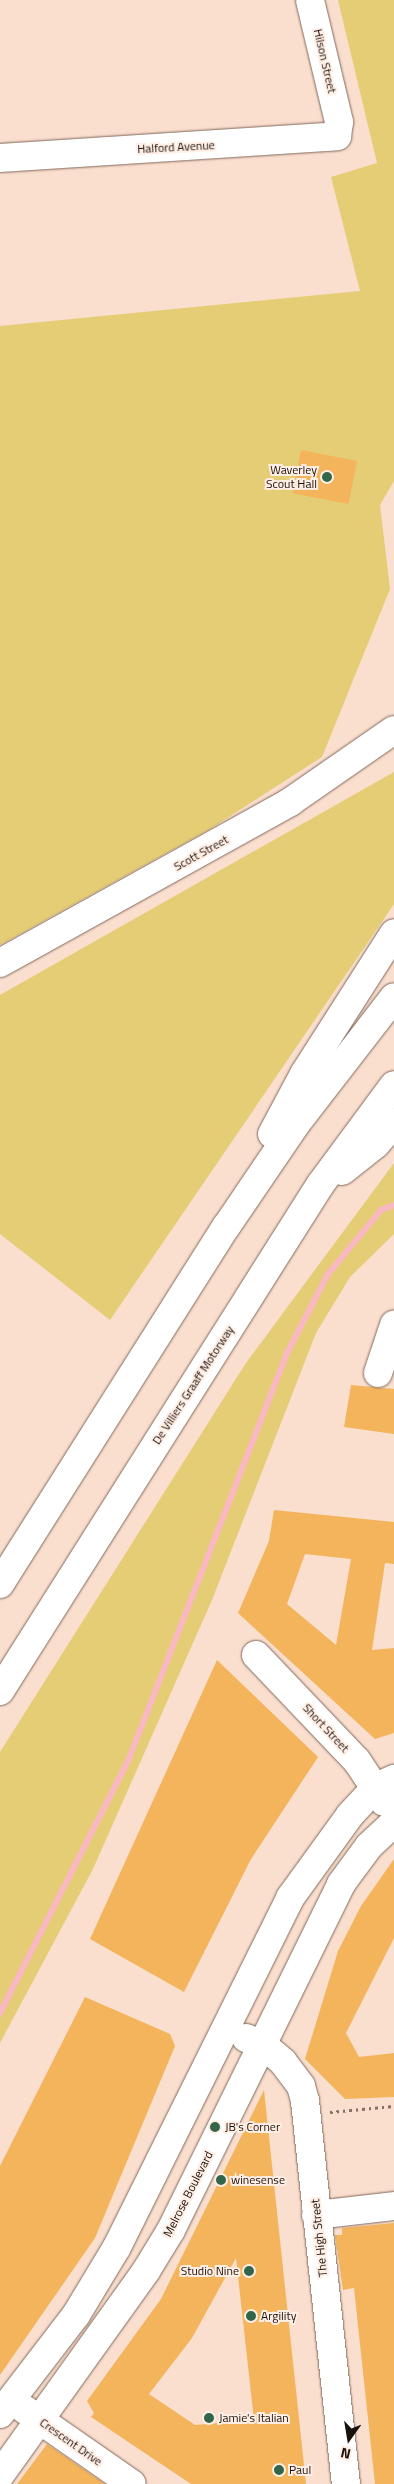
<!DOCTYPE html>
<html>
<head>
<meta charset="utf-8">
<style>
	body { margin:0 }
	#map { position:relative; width:394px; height:2484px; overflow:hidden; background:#fadece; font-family:"Titillium Web",sans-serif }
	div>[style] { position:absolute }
	.green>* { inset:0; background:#e4cd75 }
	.stream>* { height:6px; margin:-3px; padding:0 3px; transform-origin:3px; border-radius:3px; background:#fab9c2 }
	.building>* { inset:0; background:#f3b45c; transform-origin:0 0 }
	.path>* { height:3px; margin-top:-1.5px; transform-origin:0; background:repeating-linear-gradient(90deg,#837166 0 2.5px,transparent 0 6.5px) }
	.roads { filter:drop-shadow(0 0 1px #81695b) drop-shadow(0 0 1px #81695b) }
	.minor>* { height:28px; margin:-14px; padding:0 14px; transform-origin:14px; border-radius:14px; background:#fff }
	.highway>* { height:28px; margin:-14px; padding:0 14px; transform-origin:14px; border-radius:14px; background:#fff }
	.dots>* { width:14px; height:14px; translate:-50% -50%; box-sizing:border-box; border:2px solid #ffeee4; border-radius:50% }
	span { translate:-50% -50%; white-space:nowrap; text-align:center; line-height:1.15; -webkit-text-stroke:4px #ffeee4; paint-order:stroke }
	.street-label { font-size:12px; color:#1a110b }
	.poi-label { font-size:12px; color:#1a110b }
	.right { translate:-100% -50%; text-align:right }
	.left { translate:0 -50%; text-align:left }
	.north { position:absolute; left:324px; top:2414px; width:50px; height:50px; -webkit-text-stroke:4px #ffeee4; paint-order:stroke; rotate:193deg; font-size:14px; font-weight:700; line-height:20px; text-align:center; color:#1a110b }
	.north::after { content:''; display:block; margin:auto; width:18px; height:22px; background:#1a110b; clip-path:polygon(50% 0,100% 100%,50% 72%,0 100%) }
</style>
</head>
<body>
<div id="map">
	<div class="green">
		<i style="clip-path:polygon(338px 0,394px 0,394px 481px,380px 505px,390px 589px,322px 757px,210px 829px,0 945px,0 326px,360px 291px,331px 177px,377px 163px)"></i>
		<i style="clip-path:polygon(394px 772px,394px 904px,110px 1320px,0 1234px,0 995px)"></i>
		<i style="clip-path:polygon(394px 1163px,394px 1234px,350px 1277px,316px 1333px,212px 1600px,93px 1869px,0 2043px,0 1752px,246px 1363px)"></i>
	</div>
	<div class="stream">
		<i style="left:0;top:2013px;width:283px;rotate:-63.1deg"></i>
		<i style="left:128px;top:1761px;width:436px;rotate:-68.7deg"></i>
		<i style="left:286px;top:1355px;width:91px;rotate:-62.6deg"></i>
		<i style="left:328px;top:1274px;width:83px;rotate:-50.4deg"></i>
		<i style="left:381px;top:1210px;width:14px;rotate:-21deg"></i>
	</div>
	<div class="building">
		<i style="left:301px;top:450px;width:57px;height:44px;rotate:11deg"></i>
		<i style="clip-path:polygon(351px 1385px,394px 1389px,394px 1434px,344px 1427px)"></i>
		<i style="clip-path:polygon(evenodd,274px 1510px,394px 1522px,394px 1564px,385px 1563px,372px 1650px,394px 1648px,394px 1733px,375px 1739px,238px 1613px,269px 1541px,274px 1510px,305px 1554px,351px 1559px,336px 1645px,287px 1604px,305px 1554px)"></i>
		<i style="clip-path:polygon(217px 1660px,318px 1757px,251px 1859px,184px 1992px,90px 1939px)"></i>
		<i style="clip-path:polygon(394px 1859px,394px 1938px,346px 2033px,359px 2057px,394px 2053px,394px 2097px,345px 2099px,305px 2059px,338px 1951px,361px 1906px)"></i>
		<i style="clip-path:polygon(85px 1997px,170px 2034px,175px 2046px,95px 2238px,0 2375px,0 2166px)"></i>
		<i style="clip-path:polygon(evenodd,264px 2090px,306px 2484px,191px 2484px,91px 2417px,94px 2413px,87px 2401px,161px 2299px,264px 2090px,236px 2258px,254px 2420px,195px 2425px,149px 2394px,192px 2338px,236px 2258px)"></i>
		<i style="clip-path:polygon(394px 2223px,394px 2484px,375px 2484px,354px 2288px,343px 2290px,335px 2235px,342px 2235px,342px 2228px)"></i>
		<i style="clip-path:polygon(47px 2444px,105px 2484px,17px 2484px)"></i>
	</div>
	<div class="path">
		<i style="left:330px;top:2112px;width:64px;rotate:-5.4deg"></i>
	</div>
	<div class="roads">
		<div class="minor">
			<i style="left:0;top:158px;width:338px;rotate:-3.7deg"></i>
			<i style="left:337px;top:136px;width:14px;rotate:-82deg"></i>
			<i style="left:339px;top:122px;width:125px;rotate:-103.4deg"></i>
			<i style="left:0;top:963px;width:332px;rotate:-29deg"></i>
			<i style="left:290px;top:802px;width:126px;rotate:-34.7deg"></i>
			<i style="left:378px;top:1373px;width:51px;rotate:-71.6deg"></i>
			<i style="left:256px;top:1655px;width:146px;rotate:46.4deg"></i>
			<i style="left:357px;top:1761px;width:49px;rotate:56.6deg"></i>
			<i style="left:246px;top:2038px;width:18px;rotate:22deg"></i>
			<i style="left:263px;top:2045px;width:26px;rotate:40deg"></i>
			<i style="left:283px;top:2062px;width:30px;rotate:53deg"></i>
			<i style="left:301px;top:2086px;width:16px;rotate:75deg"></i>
			<i style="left:305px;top:2101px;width:385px;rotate:83.9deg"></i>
			<i style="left:316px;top:2215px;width:79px;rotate:-6.6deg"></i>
			<i style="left:24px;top:2409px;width:131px;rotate:34.8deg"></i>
			<i style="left:0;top:2414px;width:125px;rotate:-52.5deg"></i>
			<i style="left:76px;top:2315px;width:79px;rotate:-58.9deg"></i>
			<i style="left:117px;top:2247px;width:390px;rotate:-63.6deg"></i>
			<i style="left:290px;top:1898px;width:102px;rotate:-54.1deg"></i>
			<i style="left:350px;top:1815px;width:38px;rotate:-47deg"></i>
			<i style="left:376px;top:1787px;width:20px;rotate:-24deg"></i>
			<i style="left:0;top:2475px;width:251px;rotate:-54.4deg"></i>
			<i style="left:146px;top:2271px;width:48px;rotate:-58.6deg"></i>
			<i style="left:171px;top:2230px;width:386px;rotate:-63.8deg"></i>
			<i style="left:341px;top:1884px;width:47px;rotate:-53.6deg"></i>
			<i style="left:369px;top:1846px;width:34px;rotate:-43deg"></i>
		</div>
		<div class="highway">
			<i style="left:272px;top:1134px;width:68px;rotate:-61.9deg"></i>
			<i style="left:304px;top:1074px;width:167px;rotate:-57.4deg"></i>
			<i style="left:342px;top:1171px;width:43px;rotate:-38.5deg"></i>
			<i style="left:376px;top:1144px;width:28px;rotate:-49deg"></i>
			<i style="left:0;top:1584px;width:423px;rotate:-57.7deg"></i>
			<i style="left:226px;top:1227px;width:125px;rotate:-55.8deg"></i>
			<i style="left:296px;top:1124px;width:160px;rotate:-52.3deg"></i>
			<i style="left:0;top:1691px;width:599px;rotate:-57.69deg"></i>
			<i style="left:320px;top:1185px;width:124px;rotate:-53.5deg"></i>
		</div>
	</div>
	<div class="dots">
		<i style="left:327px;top:477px;background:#31664b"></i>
		<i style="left:215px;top:2127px;background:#31664b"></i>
		<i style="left:221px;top:2180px;background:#31664b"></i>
		<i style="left:249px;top:2271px;background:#31664b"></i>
		<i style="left:251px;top:2316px;background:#31664b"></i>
		<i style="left:209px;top:2418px;background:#31664b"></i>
		<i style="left:279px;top:2470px;background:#31664b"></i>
	</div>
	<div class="street-label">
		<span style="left:325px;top:61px;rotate:77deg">Hilson Street</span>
		<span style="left:176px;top:147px;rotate:-3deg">Halford Avenue</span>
		<span style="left:201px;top:853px;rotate:-29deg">Scott Street</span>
		<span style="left:193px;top:1385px;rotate:-57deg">De Villiers Graaff Motorway</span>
		<span style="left:326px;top:1728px;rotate:47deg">Short Street</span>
		<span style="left:188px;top:2194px;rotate:-63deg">Melrose Boulevard</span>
		<span style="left:319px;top:2238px;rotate:-96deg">The High Street</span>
		<span style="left:71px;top:2442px;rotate:35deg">Crescent Drive</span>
	</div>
	<div class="poi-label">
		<span class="right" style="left:317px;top:477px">Waverley<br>Scout Hall</span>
		<span class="left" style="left:225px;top:2127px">JB's Corner</span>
		<span class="left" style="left:231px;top:2180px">winesense</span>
		<span class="right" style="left:239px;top:2271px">Studio Nine</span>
		<span class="left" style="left:261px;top:2316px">Argility</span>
		<span class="left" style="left:219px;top:2418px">Jamie's Italian</span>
		<span class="left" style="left:289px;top:2470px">Paul</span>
	</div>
	<div class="north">N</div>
</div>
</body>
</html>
